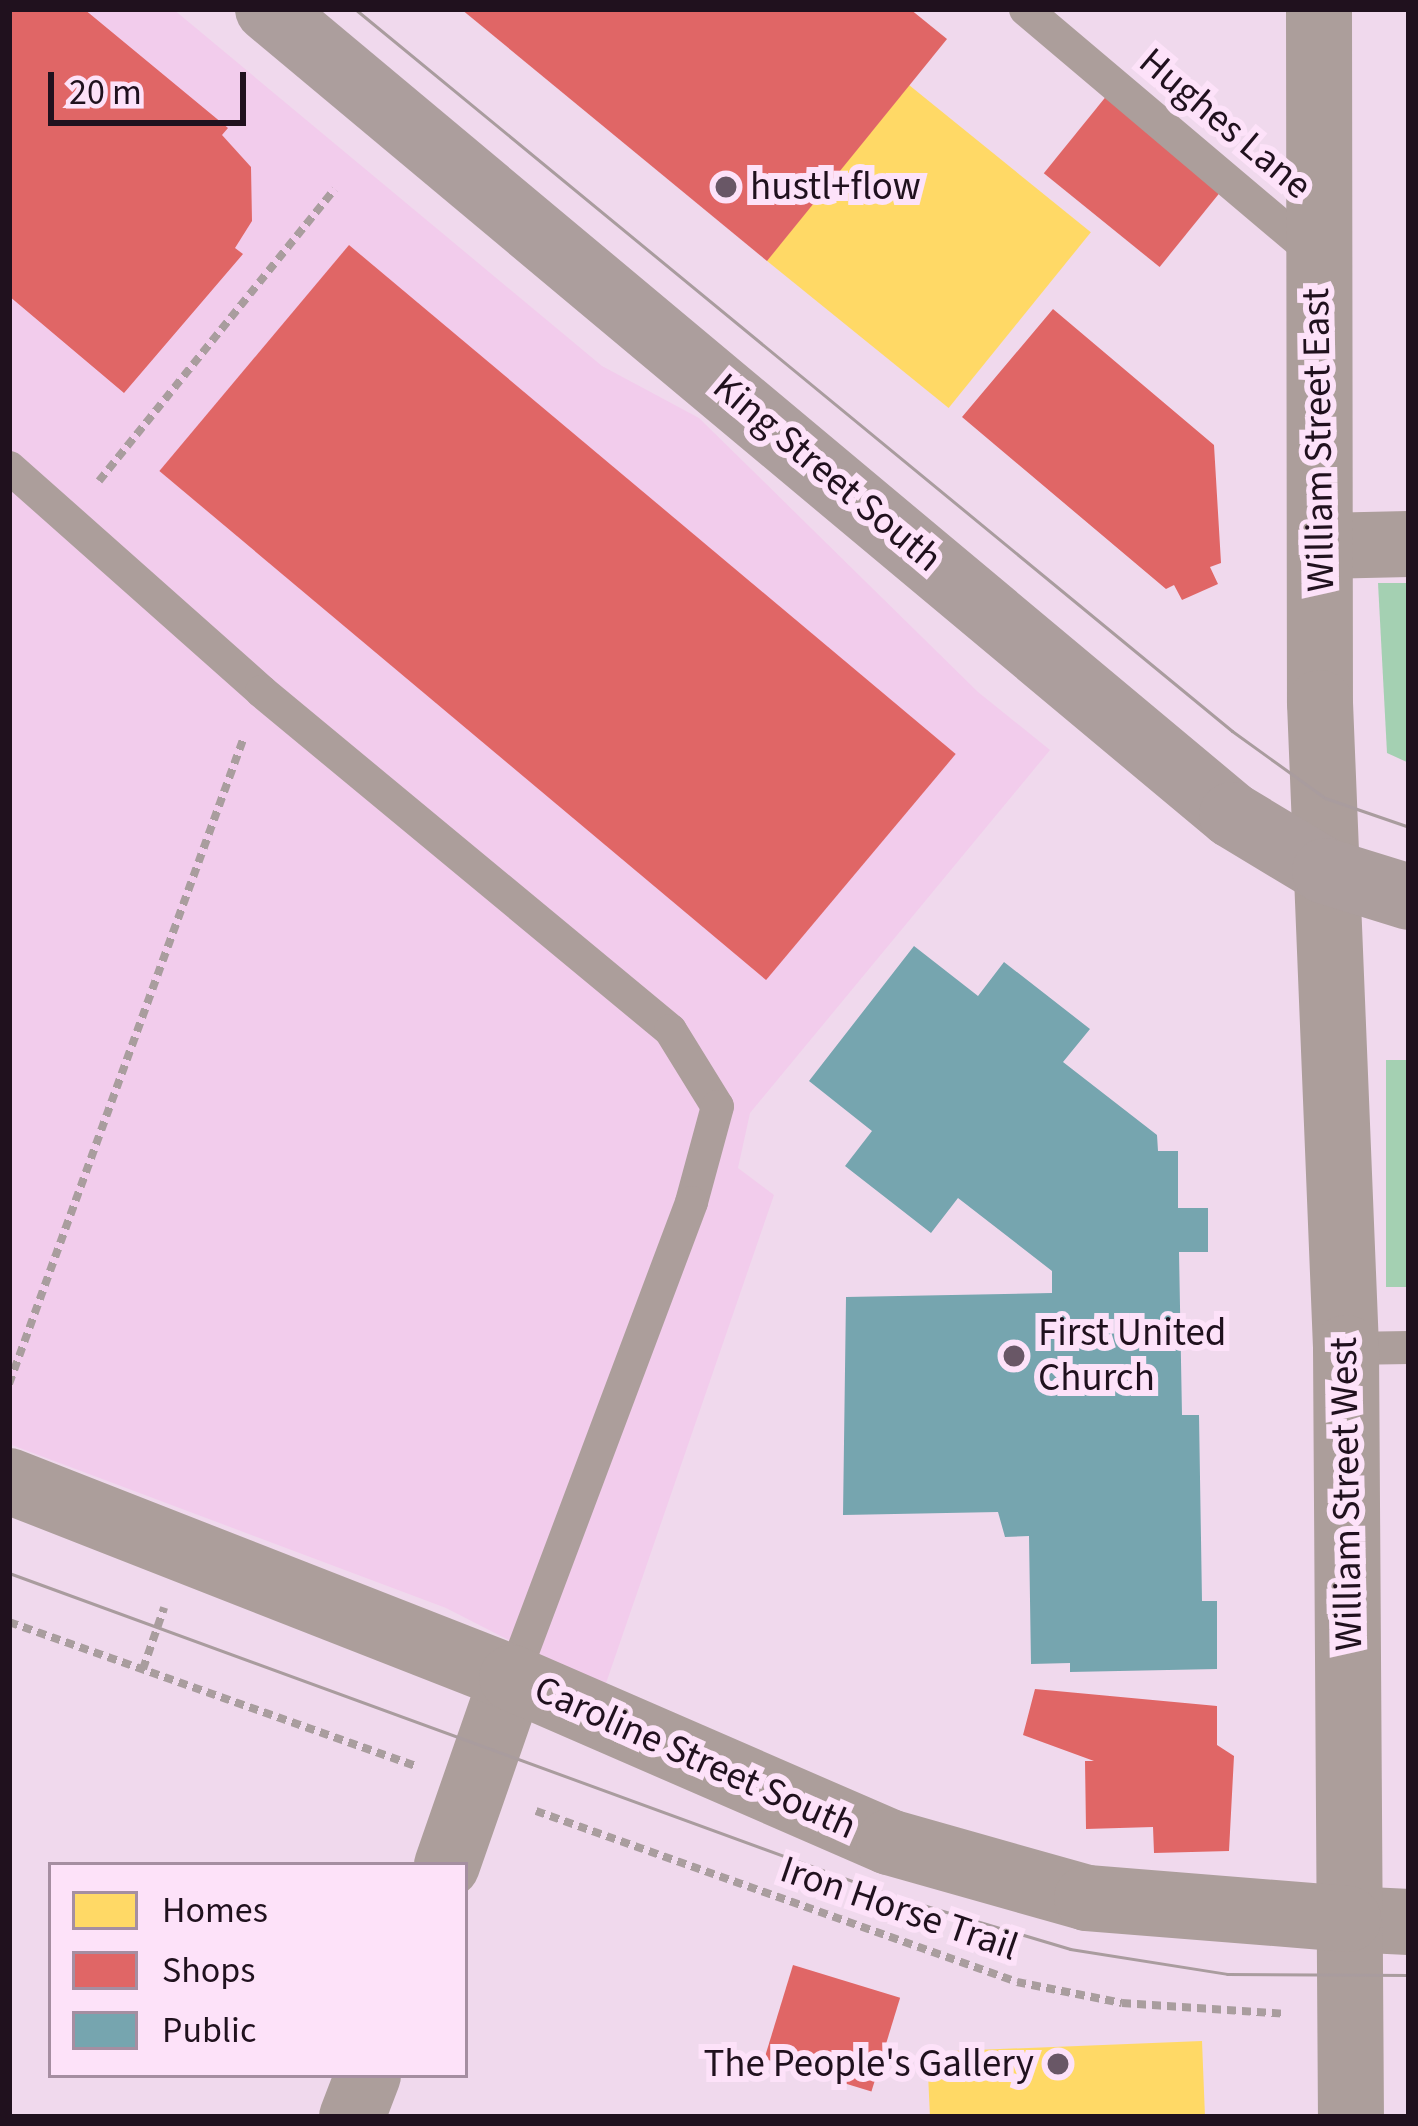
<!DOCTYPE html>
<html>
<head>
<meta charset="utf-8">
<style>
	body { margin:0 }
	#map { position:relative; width:1418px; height:2126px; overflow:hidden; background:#f0d9ed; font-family:"Source Sans 3",sans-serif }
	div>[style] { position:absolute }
	.built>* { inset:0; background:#f2ccec }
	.green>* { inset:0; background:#a4d0b2; transform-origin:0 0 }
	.homes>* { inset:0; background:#ffd966; transform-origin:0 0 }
	.shops>* { inset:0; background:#e06666; transform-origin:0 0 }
	.public>* { inset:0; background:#76a5af }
	.path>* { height:8px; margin-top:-4px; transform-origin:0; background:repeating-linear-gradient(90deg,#a99d9e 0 9px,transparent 0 15px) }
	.service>* { height:33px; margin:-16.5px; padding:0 16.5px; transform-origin:16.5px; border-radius:16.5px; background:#ac9e9b }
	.minor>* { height:66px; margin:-33px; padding:0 33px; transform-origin:33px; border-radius:33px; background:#ac9e9b }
	.tertiary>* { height:66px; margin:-33px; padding:0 33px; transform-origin:33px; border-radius:33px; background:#ac9e9b }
	.secondary>* { height:66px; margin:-33px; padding:0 33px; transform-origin:33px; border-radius:33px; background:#ac9e9d }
	.tram>* { height:3px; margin:-1.5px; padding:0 1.5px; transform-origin:1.5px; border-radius:1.5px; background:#a99c9e }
	.dots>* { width:33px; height:33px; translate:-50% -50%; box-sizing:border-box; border:6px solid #fde2f9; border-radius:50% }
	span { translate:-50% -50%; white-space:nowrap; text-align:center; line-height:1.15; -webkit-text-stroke:12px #fde2f9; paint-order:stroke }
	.street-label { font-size:39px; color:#20111e }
	.poi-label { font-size:39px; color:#20111e }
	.left { translate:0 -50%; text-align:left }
	.right { translate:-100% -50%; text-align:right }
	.frame { position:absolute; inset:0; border:12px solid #20111e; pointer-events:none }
	.legend { position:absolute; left:48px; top:1862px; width:420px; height:216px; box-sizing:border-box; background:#fde2f9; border:3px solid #a58ea1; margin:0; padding:15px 21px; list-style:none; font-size:36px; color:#20111e }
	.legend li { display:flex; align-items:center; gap:24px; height:60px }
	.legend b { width:60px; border:3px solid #a58ea1 }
	.scale { position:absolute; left:48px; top:72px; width:198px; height:54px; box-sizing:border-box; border:6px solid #20111e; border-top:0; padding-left:15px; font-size:36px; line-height:42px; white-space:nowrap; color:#20111e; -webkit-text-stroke:9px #fde2f9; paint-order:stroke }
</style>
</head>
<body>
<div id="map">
	<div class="built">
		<i style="clip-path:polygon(9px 9px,173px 9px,602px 366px,699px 418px,978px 692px,1050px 750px,750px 1113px,738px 1168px,774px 1195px,604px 1689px,446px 1608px,9px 1444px)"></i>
	</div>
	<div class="green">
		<i style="clip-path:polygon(1378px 583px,1409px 583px,1409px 763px,1387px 753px)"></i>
		<i style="left:1409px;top:1060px;width:227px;height:23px;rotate:90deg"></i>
	</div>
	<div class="homes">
		<i style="left:909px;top:85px;width:234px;height:226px;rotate:39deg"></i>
		<i style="clip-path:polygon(1202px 2041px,1205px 2117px,930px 2117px,927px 2052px)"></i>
	</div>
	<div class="shops">
		<i style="clip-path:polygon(9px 9px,84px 9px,228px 128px,222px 135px,251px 167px,252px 221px,235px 248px,243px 254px,124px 393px,9px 296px)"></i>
		<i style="clip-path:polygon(461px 9px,910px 9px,947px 39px,767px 261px)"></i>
		<i style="left:1108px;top:94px;width:149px;height:102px;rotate:39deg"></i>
		<i style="left:349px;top:245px;width:792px;height:295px;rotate:40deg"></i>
		<i style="clip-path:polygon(1053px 309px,1214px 445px,1221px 563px,1210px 567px,1218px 584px,1182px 600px,1174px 585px,1166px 589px,962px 417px)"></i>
		<i style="clip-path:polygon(1035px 1689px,1217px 1706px,1217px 1745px,1234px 1756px,1229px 1851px,1154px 1853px,1153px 1827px,1086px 1829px,1085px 1761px,1094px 1761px,1023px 1735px)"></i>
		<i style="left:793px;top:1965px;width:112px;height:98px;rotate:17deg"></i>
	</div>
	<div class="public">
		<i style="clip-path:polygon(914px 946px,978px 996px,1004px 962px,1090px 1029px,1063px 1062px,1157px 1135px,1158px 1151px,1178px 1151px,1178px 1208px,1208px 1208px,1208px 1252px,1179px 1252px,1182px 1415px,1199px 1415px,1202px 1601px,1217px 1601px,1217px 1669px,1070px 1672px,1070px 1663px,1031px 1664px,1029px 1536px,1005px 1537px,998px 1512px,843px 1515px,846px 1297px,1052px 1293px,1052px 1271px,958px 1198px,931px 1233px,845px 1166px,872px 1131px,809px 1081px)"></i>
	</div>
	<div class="path">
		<i style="left:99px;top:481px;width:375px;rotate:-51.1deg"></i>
		<i style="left:9px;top:1384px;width:688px;rotate:-70.04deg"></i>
		<i style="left:9px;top:1622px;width:431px;rotate:19.5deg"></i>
		<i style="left:143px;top:1669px;width:65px;rotate:-71deg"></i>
		<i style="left:536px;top:1811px;width:510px;rotate:19.57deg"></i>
		<i style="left:1017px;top:1982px;width:107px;rotate:11.3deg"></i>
		<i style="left:1122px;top:2003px;width:164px;rotate:3.8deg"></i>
	</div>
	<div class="service">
		<i style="left:1025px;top:9px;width:382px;rotate:40.2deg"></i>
		<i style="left:9px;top:467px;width:337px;rotate:41.6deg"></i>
		<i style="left:261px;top:691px;width:531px;rotate:39.65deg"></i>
		<i style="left:670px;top:1030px;width:89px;rotate:58.3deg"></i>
		<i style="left:717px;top:1106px;width:99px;rotate:105.2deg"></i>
		<i style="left:691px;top:1202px;width:509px;rotate:110.61deg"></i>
		<i style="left:1346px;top:1348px;width:63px;rotate:-0.9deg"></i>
	</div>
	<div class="minor">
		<i style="left:1321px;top:546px;width:88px;rotate:-1.3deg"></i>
		<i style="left:447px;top:1865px;width:198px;rotate:-70.8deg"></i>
		<i style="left:1348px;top:1919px;width:61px;rotate:2.8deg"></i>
		<i style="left:352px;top:2117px;width:45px;rotate:-69.1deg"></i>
	</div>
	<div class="tertiary">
		<i style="left:1319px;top:9px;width:694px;rotate:89.92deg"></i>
		<i style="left:1320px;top:703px;width:646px;rotate:87.69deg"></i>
		<i style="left:1346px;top:1348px;width:769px;rotate:89.63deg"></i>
		<i style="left:9px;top:1481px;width:540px;rotate:21.39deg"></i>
		<i style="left:512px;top:1678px;width:411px;rotate:23.5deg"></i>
		<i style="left:889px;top:1842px;width:206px;rotate:15.8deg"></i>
		<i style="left:1087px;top:1898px;width:262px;rotate:4.6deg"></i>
	</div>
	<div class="secondary">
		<i style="left:268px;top:9px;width:1257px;rotate:39.9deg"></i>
		<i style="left:1232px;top:815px;width:109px;rotate:31.1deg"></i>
		<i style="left:1325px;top:871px;width:88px;rotate:17.2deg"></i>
	</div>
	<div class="tram">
		<i style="left:355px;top:9px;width:1136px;rotate:39.46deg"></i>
		<i style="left:1232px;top:731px;width:115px;rotate:35.8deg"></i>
		<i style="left:1325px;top:798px;width:89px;rotate:19deg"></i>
		<i style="left:9px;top:1573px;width:944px;rotate:20.07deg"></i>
		<i style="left:896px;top:1897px;width:182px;rotate:16.6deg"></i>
		<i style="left:1070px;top:1949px;width:159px;rotate:9deg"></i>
		<i style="left:1227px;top:1974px;width:182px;rotate:0.3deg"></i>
	</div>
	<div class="dots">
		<i style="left:726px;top:187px;background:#695766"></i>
		<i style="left:1014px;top:1356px;background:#695766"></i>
		<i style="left:1058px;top:2064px;background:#695766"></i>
	</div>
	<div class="street-label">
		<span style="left:1225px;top:124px;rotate:40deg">Hughes Lane</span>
		<span style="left:1319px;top:440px;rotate:-91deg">William Street East</span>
		<span style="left:827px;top:473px;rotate:40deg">King Street South</span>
		<span style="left:1347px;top:1494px;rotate:-91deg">William Street West</span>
		<span style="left:695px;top:1758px;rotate:24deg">Caroline Street South</span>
		<span style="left:899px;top:1909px;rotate:19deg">Iron Horse Trail</span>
	</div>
	<div class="poi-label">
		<span class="left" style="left:750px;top:187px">hustl+flow</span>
		<span class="left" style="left:1038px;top:1356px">First United<br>Church</span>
		<span class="right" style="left:1034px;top:2064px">The People's Gallery</span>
	</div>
	<div class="frame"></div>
	<ul class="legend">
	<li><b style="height:33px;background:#ffd966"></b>Homes</li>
	<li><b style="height:33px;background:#e06666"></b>Shops</li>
	<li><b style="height:33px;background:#76a5af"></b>Public</li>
	</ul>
	<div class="scale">20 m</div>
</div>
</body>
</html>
